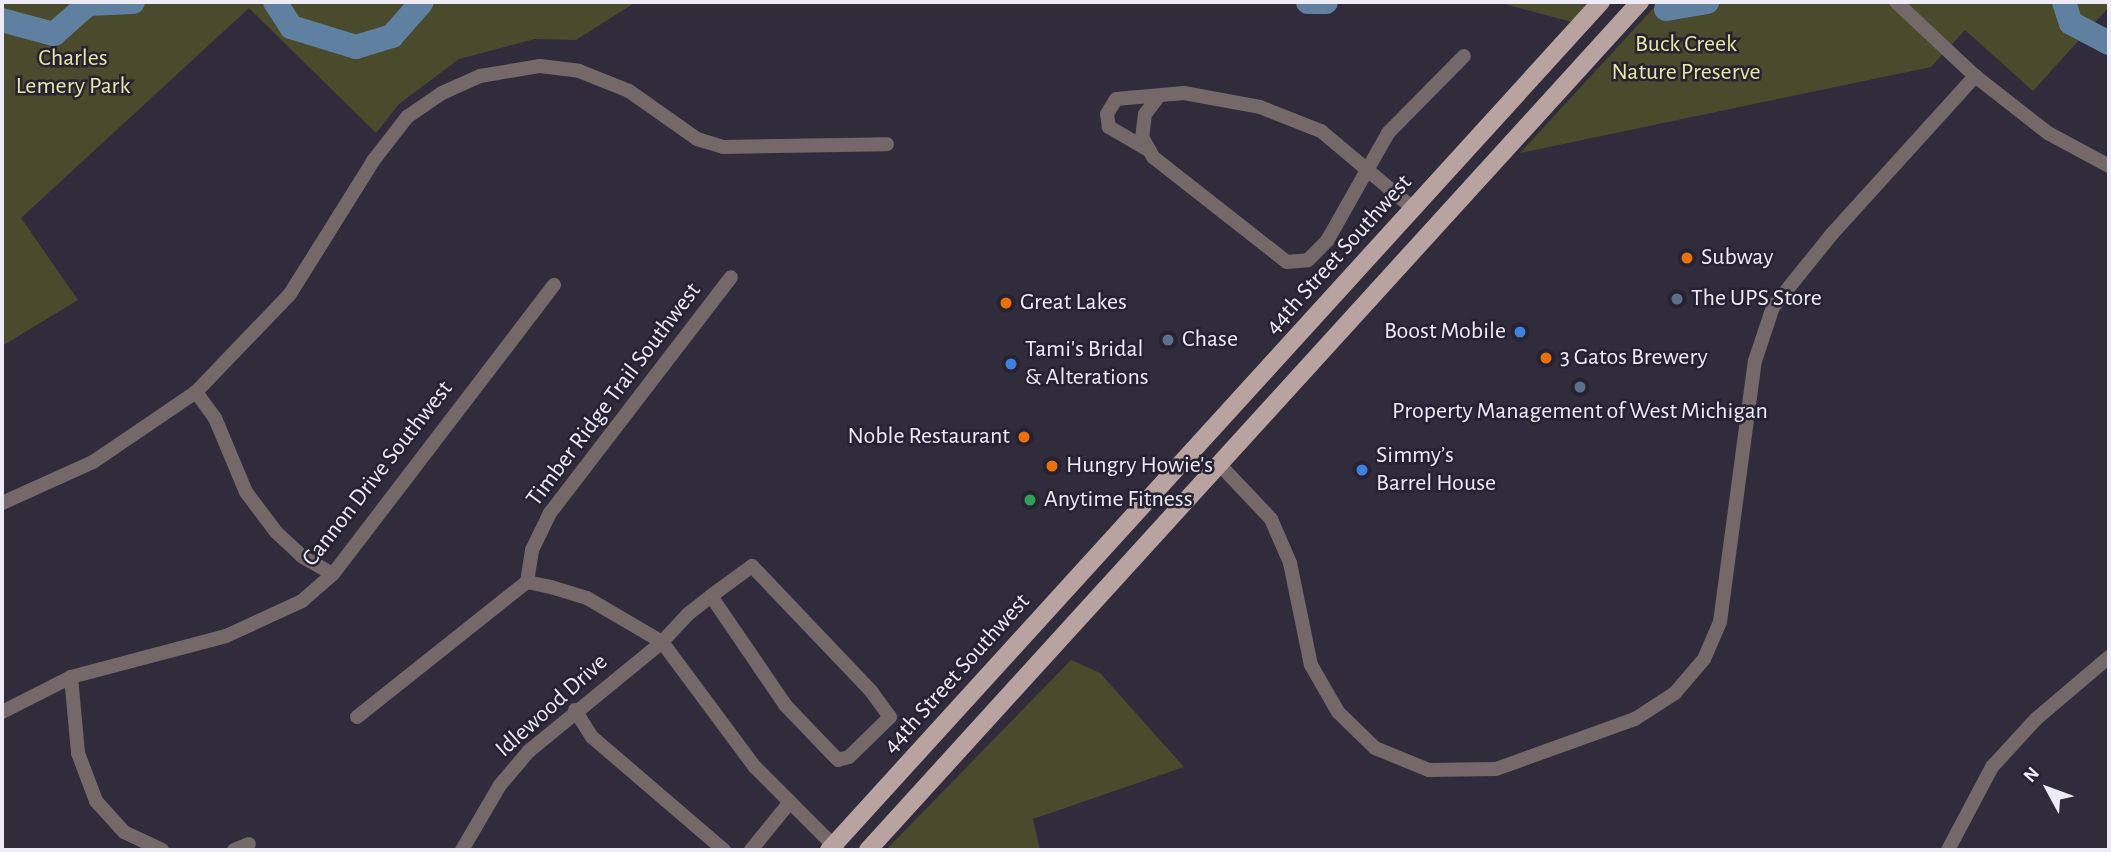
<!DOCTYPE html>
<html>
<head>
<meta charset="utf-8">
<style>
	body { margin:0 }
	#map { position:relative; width:2111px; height:852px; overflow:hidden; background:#302c3c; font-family:"Alegreya Sans",sans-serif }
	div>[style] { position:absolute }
	.green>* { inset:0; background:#494b2c }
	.river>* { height:24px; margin:-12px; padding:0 12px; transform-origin:12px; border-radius:12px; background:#5f80a1 }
	.minor>* { height:14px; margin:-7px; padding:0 7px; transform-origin:7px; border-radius:7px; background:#746968 }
	.major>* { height:18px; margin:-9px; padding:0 9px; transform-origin:9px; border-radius:9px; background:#b8a3a0 }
	.dots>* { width:19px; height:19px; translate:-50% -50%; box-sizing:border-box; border:4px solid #262232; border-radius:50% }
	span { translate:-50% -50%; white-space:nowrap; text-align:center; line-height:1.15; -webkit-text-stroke:5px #262232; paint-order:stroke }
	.park-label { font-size:24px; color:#e3eaa1 }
	.street-label { font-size:24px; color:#edebf6 }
	.poi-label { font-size:24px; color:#edebf6 }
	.left { translate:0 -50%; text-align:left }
	.right { translate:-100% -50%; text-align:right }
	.frame { position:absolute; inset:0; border:4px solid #edebf6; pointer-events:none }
	.north { position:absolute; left:2013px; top:754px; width:70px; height:70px; -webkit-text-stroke:5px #262232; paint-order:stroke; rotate:311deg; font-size:19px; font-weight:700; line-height:28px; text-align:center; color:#edebf6 }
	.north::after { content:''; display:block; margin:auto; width:24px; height:32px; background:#edebf6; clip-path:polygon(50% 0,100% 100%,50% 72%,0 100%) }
</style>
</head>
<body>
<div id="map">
	<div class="green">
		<i style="clip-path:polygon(2px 2px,636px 2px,576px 40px,535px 39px,459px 59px,399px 104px,376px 133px,249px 8px,21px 218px,78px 300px,2px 346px)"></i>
		<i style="clip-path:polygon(1497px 2px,1590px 2px,1572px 22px)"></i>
		<i style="clip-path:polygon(1659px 2px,2109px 2px,2109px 7px,2033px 91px,1965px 30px,1931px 67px,1520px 153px)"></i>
		<i style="clip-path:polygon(1071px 660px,1100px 673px,1184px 767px,1033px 819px,1040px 850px,886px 850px)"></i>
	</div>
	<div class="river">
		<i style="left:275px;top:2px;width:30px;rotate:57deg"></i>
		<i style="left:291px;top:27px;width:68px;rotate:17.1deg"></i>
		<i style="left:356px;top:47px;width:38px;rotate:-17deg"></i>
		<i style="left:392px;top:36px;width:45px;rotate:-48.6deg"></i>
		<i style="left:1308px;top:2px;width:18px"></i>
		<i style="left:2064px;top:2px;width:22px;rotate:72deg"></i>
		<i style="left:2071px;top:23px;width:43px;rotate:27.8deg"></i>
		<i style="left:1666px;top:9px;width:42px;rotate:-9.7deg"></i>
		<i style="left:2px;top:20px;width:54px;rotate:15.1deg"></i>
		<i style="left:54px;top:34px;width:45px;rotate:-41.4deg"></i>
		<i style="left:88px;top:4px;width:45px;rotate:-2.5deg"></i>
	</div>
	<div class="minor">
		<i style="left:1896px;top:2px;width:108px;rotate:43.1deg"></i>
		<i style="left:1975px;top:76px;width:93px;rotate:38deg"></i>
		<i style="left:2048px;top:133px;width:69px;rotate:28.4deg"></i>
		<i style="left:1158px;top:97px;width:21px;rotate:127deg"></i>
		<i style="left:1145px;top:114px;width:23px;rotate:97deg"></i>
		<i style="left:1142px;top:137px;width:23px;rotate:61deg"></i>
		<i style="left:1153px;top:157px;width:170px;rotate:38.1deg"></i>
		<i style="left:1287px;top:262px;width:21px;rotate:-5deg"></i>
		<i style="left:1308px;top:260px;width:27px;rotate:-45deg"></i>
		<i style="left:1327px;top:241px;width:124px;rotate:-60.5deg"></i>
		<i style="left:1388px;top:133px;width:108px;rotate:-45.4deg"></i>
		<i style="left:1150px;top:151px;width:48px;rotate:-149.7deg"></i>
		<i style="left:1109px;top:127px;width:13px;rotate:-99deg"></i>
		<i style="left:1107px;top:114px;width:17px;rotate:-59deg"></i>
		<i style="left:1116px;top:99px;width:68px;rotate:-5deg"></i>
		<i style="left:1184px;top:93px;width:77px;rotate:10.4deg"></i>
		<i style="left:1260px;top:107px;width:66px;rotate:21.5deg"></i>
		<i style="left:1321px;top:131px;width:121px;rotate:40deg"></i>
		<i style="left:196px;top:392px;width:32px;rotate:54deg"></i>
		<i style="left:215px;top:418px;width:80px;rotate:67.3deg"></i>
		<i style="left:246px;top:492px;width:50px;rotate:53.1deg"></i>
		<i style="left:276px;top:532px;width:37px;rotate:43deg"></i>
		<i style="left:303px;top:557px;width:34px;rotate:30deg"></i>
		<i style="left:1219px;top:464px;width:76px;rotate:46.6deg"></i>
		<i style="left:1271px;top:519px;width:48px;rotate:66.6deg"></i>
		<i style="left:1290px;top:563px;width:104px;rotate:78.4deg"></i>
		<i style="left:1311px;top:665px;width:54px;rotate:60.1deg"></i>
		<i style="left:1338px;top:712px;width:52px;rotate:44.2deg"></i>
		<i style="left:1375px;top:748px;width:58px;rotate:22.2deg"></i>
		<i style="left:1429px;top:770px;width:67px;rotate:-0.9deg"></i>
		<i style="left:1496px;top:769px;width:148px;rotate:-19.8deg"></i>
		<i style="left:1635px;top:719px;width:48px;rotate:-33deg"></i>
		<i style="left:1675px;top:693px;width:45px;rotate:-49.5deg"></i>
		<i style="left:1704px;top:659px;width:40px;rotate:-66.6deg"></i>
		<i style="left:1720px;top:622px;width:263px;rotate:-82.4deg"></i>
		<i style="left:1755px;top:361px;width:57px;rotate:-71.6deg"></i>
		<i style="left:1773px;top:307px;width:92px;rotate:-51.1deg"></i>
		<i style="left:1831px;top:235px;width:215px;rotate:-47.8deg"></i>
		<i style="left:2px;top:503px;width:100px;rotate:-24.3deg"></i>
		<i style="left:93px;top:462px;width:125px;rotate:-34.2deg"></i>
		<i style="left:196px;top:392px;width:136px;rotate:-46.2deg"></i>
		<i style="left:290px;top:294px;width:157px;rotate:-58deg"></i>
		<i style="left:373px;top:161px;width:56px;rotate:-52.3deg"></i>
		<i style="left:407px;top:117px;width:42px;rotate:-34.4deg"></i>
		<i style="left:442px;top:93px;width:42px;rotate:-24.1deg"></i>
		<i style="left:480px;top:76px;width:61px;rotate:-9.5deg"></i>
		<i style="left:540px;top:66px;width:39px;rotate:7deg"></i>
		<i style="left:579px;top:71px;width:54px;rotate:21.8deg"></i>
		<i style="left:629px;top:91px;width:83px;rotate:35.2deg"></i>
		<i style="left:697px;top:139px;width:27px;rotate:17deg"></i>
		<i style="left:723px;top:147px;width:164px;rotate:-1deg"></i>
		<i style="left:527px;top:582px;width:32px;rotate:-81deg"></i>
		<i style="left:532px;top:550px;width:41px;rotate:-64.1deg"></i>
		<i style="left:550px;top:513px;width:297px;rotate:-52.5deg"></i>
		<i style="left:71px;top:677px;width:76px;rotate:84.7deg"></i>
		<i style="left:78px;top:753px;width:51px;rotate:69.4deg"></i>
		<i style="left:96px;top:801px;width:42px;rotate:47.9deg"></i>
		<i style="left:124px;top:832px;width:42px;rotate:25.3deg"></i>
		<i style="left:575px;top:710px;width:32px;rotate:58deg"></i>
		<i style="left:592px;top:737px;width:174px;rotate:40.6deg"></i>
		<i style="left:2px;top:712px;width:77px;rotate:-26.9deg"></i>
		<i style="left:71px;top:677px;width:160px;rotate:-14.8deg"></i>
		<i style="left:226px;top:636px;width:84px;rotate:-24.7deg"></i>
		<i style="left:302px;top:601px;width:41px;rotate:-41.1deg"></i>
		<i style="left:333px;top:574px;width:364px;rotate:-52.6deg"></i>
		<i style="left:357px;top:717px;width:217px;rotate:-38.5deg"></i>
		<i style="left:527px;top:582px;width:25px;rotate:12deg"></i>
		<i style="left:551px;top:587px;width:38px;rotate:17deg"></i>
		<i style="left:587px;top:598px;width:87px;rotate:30.4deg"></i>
		<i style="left:662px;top:642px;width:156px;rotate:53.4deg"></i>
		<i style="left:755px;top:767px;width:117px;rotate:45deg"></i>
		<i style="left:234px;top:850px;width:16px;rotate:-22deg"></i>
		<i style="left:462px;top:850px;width:75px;rotate:-59.7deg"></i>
		<i style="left:500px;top:785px;width:45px;rotate:-49.5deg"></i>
		<i style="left:529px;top:751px;width:172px;rotate:-39.3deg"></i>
		<i style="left:662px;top:642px;width:38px;rotate:-47deg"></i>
		<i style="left:688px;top:614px;width:29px;rotate:-38deg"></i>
		<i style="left:711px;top:596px;width:51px;rotate:-36.2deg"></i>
		<i style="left:752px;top:566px;width:173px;rotate:46.4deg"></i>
		<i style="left:871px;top:691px;width:32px;rotate:54deg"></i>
		<i style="left:890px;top:717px;width:57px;rotate:135.7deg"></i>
		<i style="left:849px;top:757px;width:11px;rotate:165deg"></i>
		<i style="left:838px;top:760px;width:75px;rotate:-133.9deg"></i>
		<i style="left:786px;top:706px;width:133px;rotate:-124.3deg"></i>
		<i style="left:751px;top:850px;width:62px;rotate:-50.9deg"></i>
		<i style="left:1948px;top:850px;width:94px;rotate:-62.1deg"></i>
		<i style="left:1992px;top:767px;width:65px;rotate:-47.5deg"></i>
		<i style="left:2036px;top:719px;width:96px;rotate:-40.3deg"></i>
	</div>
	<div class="major">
		<i style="left:829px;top:850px;width:1147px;rotate:-47.69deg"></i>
		<i style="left:868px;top:850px;width:1147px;rotate:-47.69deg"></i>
	</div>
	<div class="dots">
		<i style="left:1687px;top:258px;background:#e8710a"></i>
		<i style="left:1677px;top:299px;background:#5c6f8a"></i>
		<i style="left:1006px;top:303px;background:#e8710a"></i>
		<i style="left:1520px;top:332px;background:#3f7fe0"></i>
		<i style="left:1168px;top:340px;background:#5c6f8a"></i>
		<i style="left:1546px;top:358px;background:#e8710a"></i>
		<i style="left:1011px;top:364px;background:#3f7fe0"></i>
		<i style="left:1580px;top:387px;background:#5c6f8a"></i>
		<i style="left:1024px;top:437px;background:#e8710a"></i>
		<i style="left:1052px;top:466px;background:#e8710a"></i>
		<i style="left:1362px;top:470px;background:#3f7fe0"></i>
		<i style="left:1030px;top:500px;background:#2e9e5b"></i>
	</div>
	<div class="park-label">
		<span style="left:1686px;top:59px">Buck Creek<br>Nature Preserve</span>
		<span style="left:73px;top:73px">Charles<br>Lemery Park</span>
	</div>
	<div class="street-label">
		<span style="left:1339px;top:255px;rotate:-48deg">44th Street Southwest</span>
		<span style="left:614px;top:395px;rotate:-53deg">Timber Ridge Trail Southwest</span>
		<span style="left:378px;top:474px;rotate:-52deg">Cannon Drive Southwest</span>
		<span style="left:957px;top:674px;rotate:-48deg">44th Street Southwest</span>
		<span style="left:552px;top:706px;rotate:-42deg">Idlewood Drive</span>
	</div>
	<div class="poi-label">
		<span class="left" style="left:1701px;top:258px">Subway</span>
		<span class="left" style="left:1691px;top:299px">The UPS Store</span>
		<span class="left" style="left:1020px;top:303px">Great Lakes</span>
		<span class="right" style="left:1506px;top:332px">Boost Mobile</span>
		<span class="left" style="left:1182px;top:340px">Chase</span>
		<span class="left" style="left:1025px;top:364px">Tami's Bridal<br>&amp; Alterations</span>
		<span class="left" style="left:1560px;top:358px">3 Gatos Brewery</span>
		<span style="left:1580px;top:412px">Property Management of West Michigan</span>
		<span class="right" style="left:1010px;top:437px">Noble Restaurant</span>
		<span class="left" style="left:1376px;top:470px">Simmy’s<br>Barrel House</span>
		<span class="left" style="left:1066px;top:466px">Hungry Howie's</span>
		<span class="left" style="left:1044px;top:500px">Anytime Fitness</span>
	</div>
	<div class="frame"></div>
	<div class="north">N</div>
</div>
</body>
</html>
